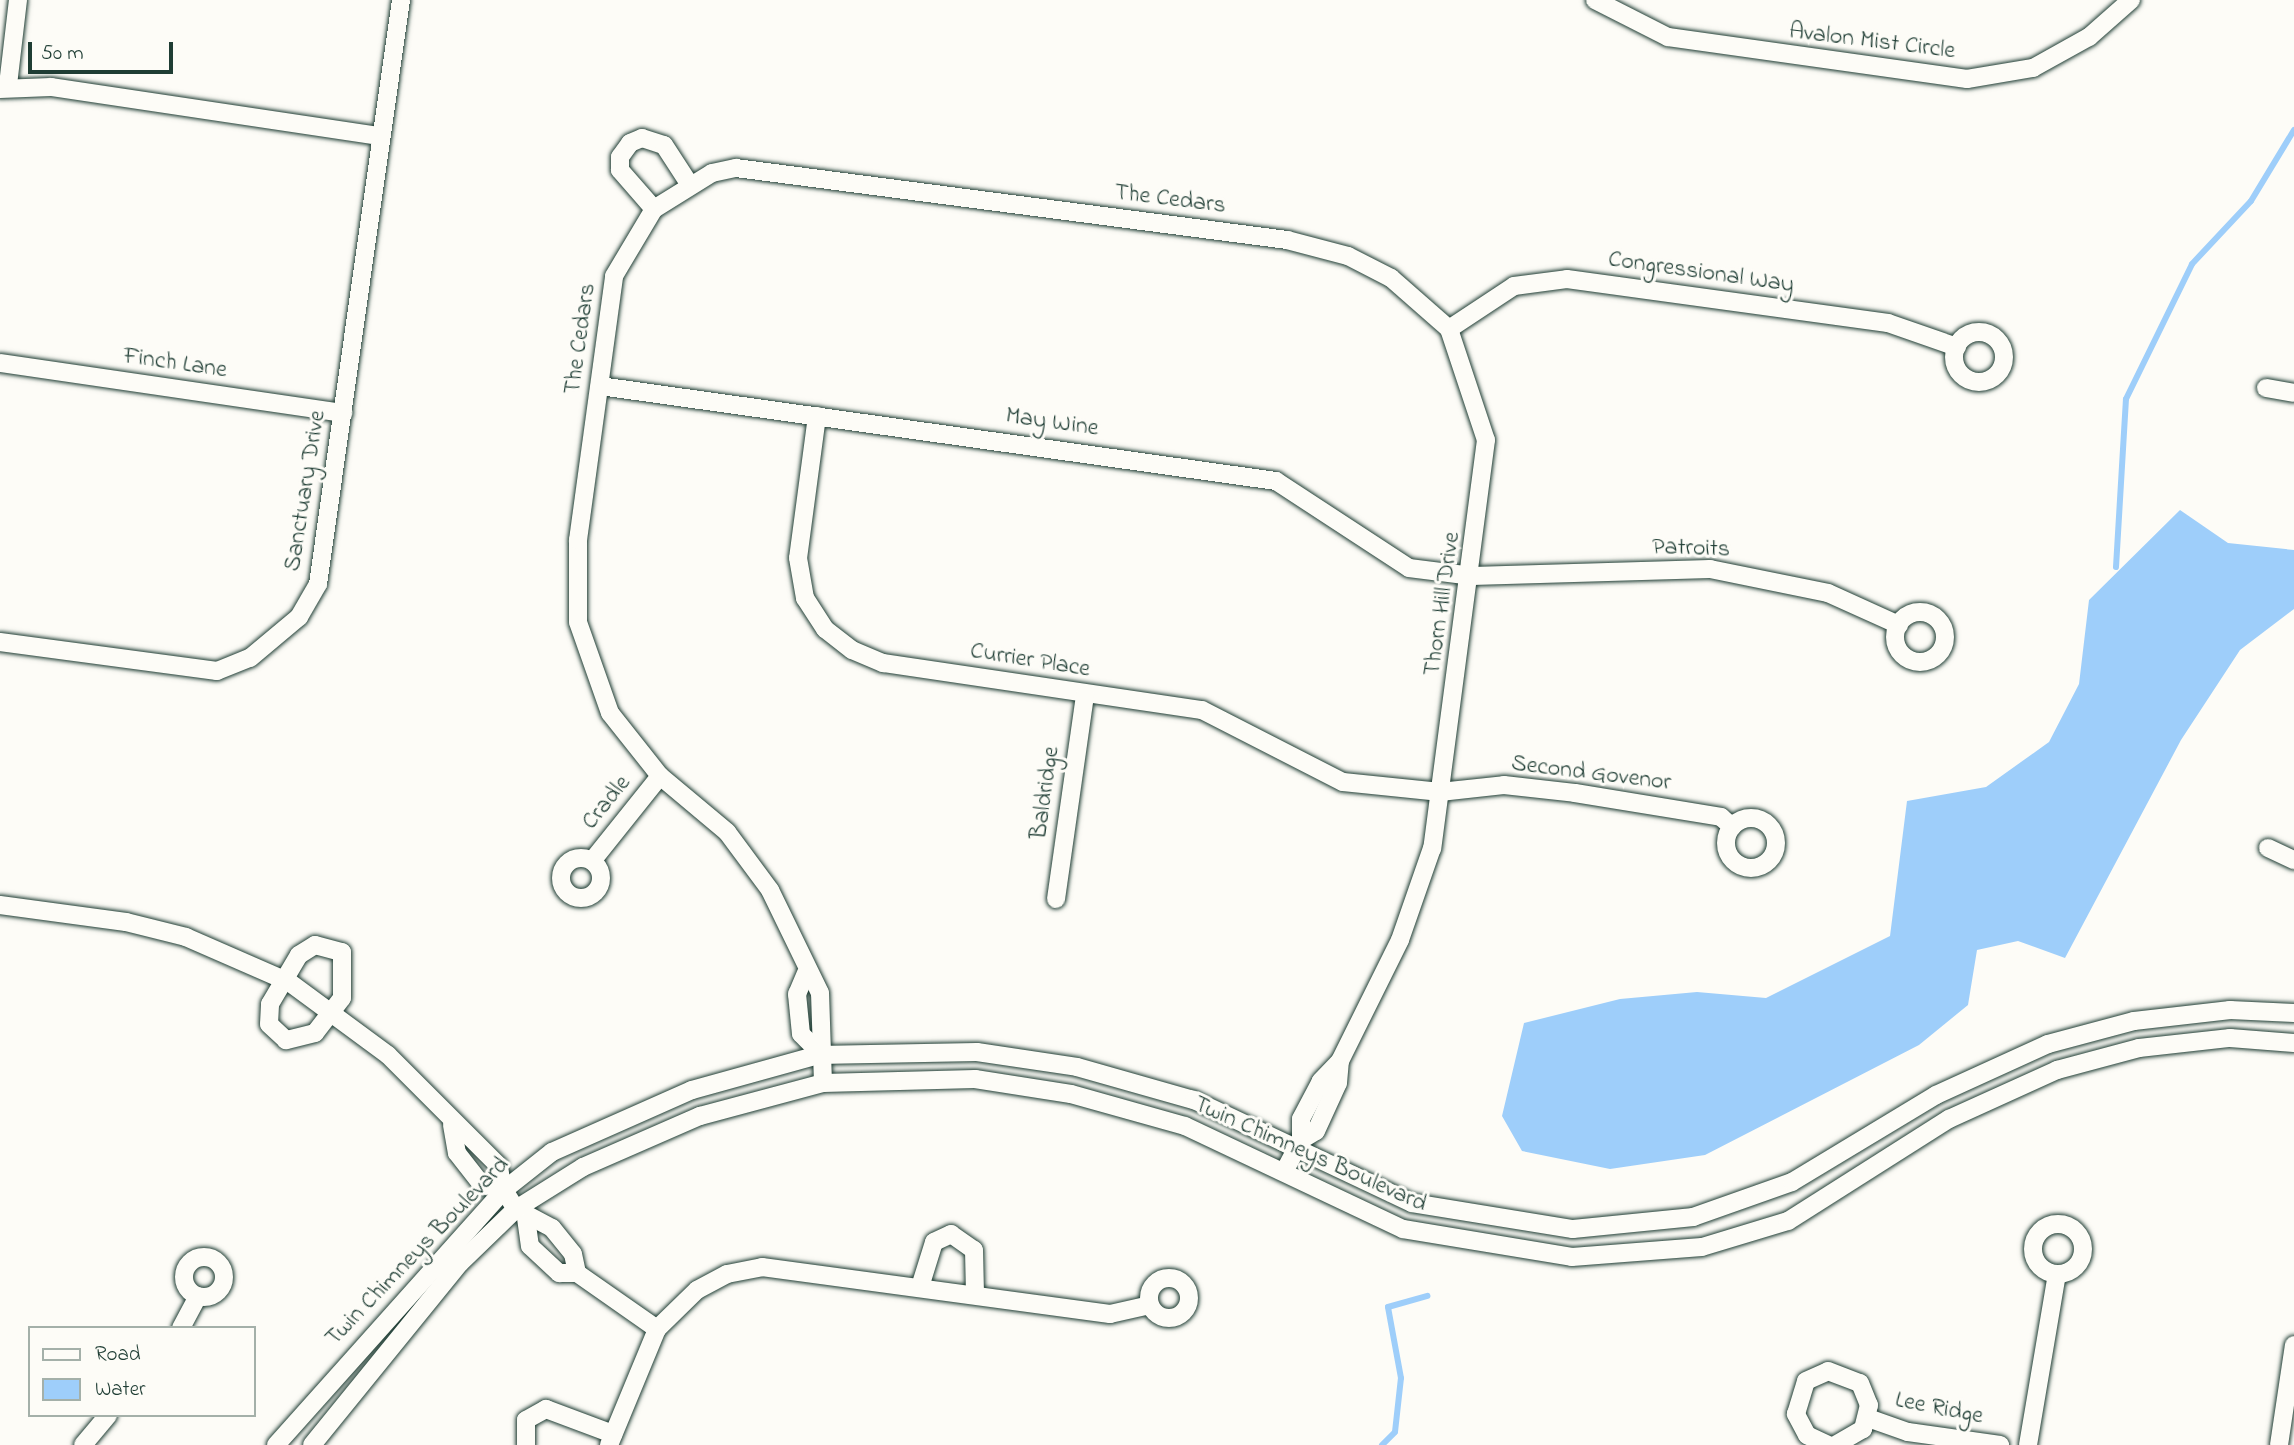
<!DOCTYPE html>
<html>
<head>
<meta charset="utf-8">
<style>
	body { margin:0 }
	#map { position:relative; width:2294px; height:1445px; overflow:hidden; background:#fdfcf7; font-family:"Indie Flower",sans-serif }
	div>[style] { position:absolute }
	.water>* { inset:0; background:#9ecefa }
	.stream>* { height:6px; margin:-3px; padding:0 3px; transform-origin:3px; border-radius:3px; background:#9ecefa }
	.roads { filter:drop-shadow(0 0 2px #1f3d34) drop-shadow(0 0 2px #1f3d34) }
	.minor>* { height:18px; margin:-9px; padding:0 9px; transform-origin:9px; border-radius:9px; background:#fdfcf7 }
	.minor>.ring { margin:-9px; padding:0; box-sizing:content-box; background:none; border:18px solid #fdfcf7; border-radius:50% }
	span { translate:-50% -50%; white-space:nowrap; text-align:center; line-height:1.15; -webkit-text-stroke:6px #fdfcf7; paint-order:stroke }
	.street-label { font-size:24px; color:#1f3d34 }
	.legend { position:absolute; left:28px; top:1326px; width:228px; height:91px; box-sizing:border-box; background:#fdfcf7; border:2px solid #a4b0a9; margin:0; padding:9px 12px; list-style:none; font-size:21px; color:#1f3d34 }
	.legend li { display:flex; align-items:center; gap:14px; height:35px }
	.legend b { width:35px; border:2px solid #a4b0a9 }
	.scale { position:absolute; left:28px; top:42px; width:145px; height:32px; box-sizing:border-box; border:4px solid #1f3d34; border-top:0; padding-left:9px; font-size:21px; line-height:24px; white-space:nowrap; color:#1f3d34; -webkit-text-stroke:5px #fdfcf7; paint-order:stroke }
</style>
</head>
<body>
<div id="map">
	<div class="water">
		<i style="clip-path:polygon(2180px 510px,2228px 543px,2294px 550px,2294px 609px,2240px 650px,2181px 740px,2065px 958px,2018px 941px,1977px 950px,1968px 1005px,1919px 1045px,1705px 1155px,1610px 1169px,1522px 1151px,1502px 1116px,1524px 1023px,1620px 999px,1697px 992px,1766px 998px,1890px 936px,1907px 801px,1986px 787px,2049px 742px,2079px 684px,2089px 600px)"></i>
	</div>
	<div class="stream">
		<i style="left:2116px;top:567px;width:168px;rotate:-86.6deg"></i>
		<i style="left:2126px;top:399px;width:150px;rotate:-63.9deg"></i>
		<i style="left:2192px;top:264px;width:86px;rotate:-46.9deg"></i>
		<i style="left:2251px;top:201px;width:83px;rotate:-58.8deg"></i>
		<i style="left:1382px;top:1445px;width:18px;rotate:-45deg"></i>
		<i style="left:1395px;top:1432px;width:54px;rotate:-83.7deg"></i>
		<i style="left:1401px;top:1378px;width:72px;rotate:-100.4deg"></i>
		<i style="left:1388px;top:1307px;width:41px;rotate:-15.8deg"></i>
	</div>
	<div class="roads">
		<div class="minor">
			<i style="left:1595px;top:0;width:82px;rotate:26.9deg"></i>
			<i style="left:1668px;top:37px;width:302px;rotate:8deg"></i>
			<i style="left:1967px;top:79px;width:67px;rotate:-9.5deg"></i>
			<i style="left:2033px;top:68px;width:64px;rotate:-29deg"></i>
			<i style="left:2089px;top:37px;width:56px;rotate:-41.4deg"></i>
			<i style="left:8px;top:85px;width:86px;rotate:-83.3deg"></i>
			<i style="left:0;top:89px;width:51px;rotate:-2.2deg"></i>
			<i style="left:51px;top:87px;width:332px;rotate:8.5deg"></i>
			<i style="left:654px;top:209px;width:52px;rotate:-131.1deg"></i>
			<i style="left:620px;top:170px;width:13px;rotate:-90deg"></i>
			<i style="left:620px;top:157px;width:17px;rotate:-54deg"></i>
			<i style="left:630px;top:143px;width:13px;rotate:-23deg"></i>
			<i style="left:642px;top:138px;width:23px;rotate:18deg"></i>
			<i style="left:664px;top:145px;width:48px;rotate:57deg"></i>
			<i style="left:1449px;top:329px;width:78px;rotate:-33.5deg"></i>
			<i style="left:1514px;top:286px;width:53px;rotate:-7.5deg"></i>
			<i style="left:1567px;top:279px;width:324px;rotate:7.8deg"></i>
			<i style="left:1888px;top:323px;width:73px;rotate:19.2deg"></i>
			<i class="ring" style="left:1954px;top:332px;width:32px;height:32px"></i>
			<i style="left:0;top:363px;width:347px;rotate:8.3deg"></i>
			<i style="left:600px;top:386px;width:683px;rotate:8deg"></i>
			<i style="left:1276px;top:481px;width:159px;rotate:33.2deg"></i>
			<i style="left:1409px;top:568px;width:64px;rotate:7.2deg"></i>
			<i style="left:1472px;top:576px;width:238px;rotate:-1.7deg"></i>
			<i style="left:1710px;top:569px;width:120px;rotate:11.5deg"></i>
			<i style="left:1828px;top:593px;width:78px;rotate:24.3deg"></i>
			<i style="left:2266px;top:388px;width:28px;rotate:10deg"></i>
			<i style="left:817px;top:416px;width:143px;rotate:97.6deg"></i>
			<i style="left:798px;top:558px;width:41px;rotate:80.1deg"></i>
			<i style="left:805px;top:598px;width:37px;rotate:57deg"></i>
			<i style="left:825px;top:629px;width:34px;rotate:38deg"></i>
			<i style="left:852px;top:650px;width:34px;rotate:23deg"></i>
			<i style="left:883px;top:663px;width:322px;rotate:8.4deg"></i>
			<i style="left:1202px;top:710px;width:158px;rotate:27.1deg"></i>
			<i style="left:1343px;top:782px;width:98px;rotate:5.9deg"></i>
			<i style="left:1440px;top:792px;width:64px;rotate:-6.2deg"></i>
			<i style="left:1504px;top:785px;width:71px;rotate:6.4deg"></i>
			<i style="left:1575px;top:793px;width:148px;rotate:9.3deg"></i>
			<i style="left:1721px;top:817px;width:15px;rotate:42deg"></i>
			<i class="ring" style="left:1895px;top:612px;width:32px;height:32px"></i>
			<i style="left:0;top:642px;width:219px;rotate:7.6deg"></i>
			<i style="left:217px;top:671px;width:35px;rotate:-22deg"></i>
			<i style="left:250px;top:658px;width:64px;rotate:-39.9deg"></i>
			<i style="left:299px;top:617px;width:38px;rotate:-60deg"></i>
			<i style="left:318px;top:584px;width:590px;rotate:-81.91deg"></i>
			<i class="ring" style="left:1726px;top:818px;width:32px;height:32px"></i>
			<i style="left:2268px;top:848px;width:29px;rotate:25deg"></i>
			<i class="ring" style="left:561px;top:858px;width:22px;height:22px"></i>
			<i style="left:592px;top:861px;width:109px;rotate:-51.3deg"></i>
			<i style="left:1056px;top:899px;width:206px;rotate:-81.9deg"></i>
			<i style="left:0;top:905px;width:127px;rotate:7.7deg"></i>
			<i style="left:126px;top:922px;width:62px;rotate:14deg"></i>
			<i style="left:186px;top:937px;width:112px;rotate:23.6deg"></i>
			<i style="left:289px;top:982px;width:123px;rotate:36.4deg"></i>
			<i style="left:388px;top:1055px;width:157px;rotate:45deg"></i>
			<i style="left:499px;top:1166px;width:21px;rotate:82deg"></i>
			<i style="left:502px;top:1187px;width:26px;rotate:58deg"></i>
			<i style="left:516px;top:1209px;width:41px;rotate:27.8deg"></i>
			<i style="left:552px;top:1228px;width:33px;rotate:51deg"></i>
			<i style="left:573px;top:1254px;width:19px;rotate:78deg"></i>
			<i style="left:577px;top:1273px;width:98px;rotate:35deg"></i>
			<i style="left:315px;top:945px;width:28px;rotate:15deg"></i>
			<i style="left:342px;top:952px;width:46px;rotate:90deg"></i>
			<i style="left:342px;top:998px;width:44px;rotate:127.6deg"></i>
			<i style="left:315px;top:1033px;width:30px;rotate:166deg"></i>
			<i style="left:286px;top:1040px;width:23px;rotate:-137deg"></i>
			<i style="left:269px;top:1024px;width:20px;rotate:-87deg"></i>
			<i style="left:270px;top:1004px;width:57px;rotate:-59.4deg"></i>
			<i style="left:299px;top:955px;width:19px;rotate:-32deg"></i>
			<i style="left:806px;top:973px;width:23px;rotate:113deg"></i>
			<i style="left:797px;top:994px;width:40px;rotate:84.3deg"></i>
			<i style="left:801px;top:1034px;width:24px;rotate:45deg"></i>
			<i style="left:823px;top:1083px;width:90px;rotate:-91.9deg"></i>
			<i style="left:820px;top:993px;width:114px;rotate:-115.9deg"></i>
			<i style="left:770px;top:890px;width:72px;rotate:-126.6deg"></i>
			<i style="left:727px;top:832px;width:87px;rotate:-140.1deg"></i>
			<i style="left:660px;top:776px;width:80px;rotate:-128.4deg"></i>
			<i style="left:610px;top:713px;width:96px;rotate:-109.4deg"></i>
			<i style="left:578px;top:622px;width:82px;rotate:-90deg"></i>
			<i style="left:578px;top:540px;width:266px;rotate:-82.2deg"></i>
			<i style="left:614px;top:276px;width:78px;rotate:-59.2deg"></i>
			<i style="left:654px;top:209px;width:68px;rotate:-31.8deg"></i>
			<i style="left:712px;top:173px;width:25px;rotate:-12deg"></i>
			<i style="left:736px;top:168px;width:556px;rotate:7.44deg"></i>
			<i style="left:1287px;top:240px;width:63px;rotate:14.7deg"></i>
			<i style="left:1348px;top:256px;width:48px;rotate:27.1deg"></i>
			<i style="left:1391px;top:278px;width:77px;rotate:41.3deg"></i>
			<i style="left:1449px;top:329px;width:117px;rotate:71.6deg"></i>
			<i style="left:1486px;top:440px;width:412px;rotate:97.5deg"></i>
			<i style="left:1432px;top:848px;width:97px;rotate:109.2deg"></i>
			<i style="left:1400px;top:940px;width:135px;rotate:116.4deg"></i>
			<i style="left:1340px;top:1061px;width:28px;rotate:134deg"></i>
			<i style="left:1321px;top:1081px;width:43px;rotate:117.8deg"></i>
			<i style="left:1301px;top:1119px;width:21px;rotate:90deg"></i>
			<i style="left:1301px;top:1140px;width:32px;rotate:118deg"></i>
			<i style="left:452px;top:1125px;width:28px;rotate:80deg"></i>
			<i style="left:457px;top:1153px;width:41px;rotate:52deg"></i>
			<i style="left:482px;top:1185px;width:20px;rotate:6deg"></i>
			<i style="left:1301px;top:1140px;width:17px;rotate:-31deg"></i>
			<i style="left:1316px;top:1131px;width:53px;rotate:-65.4deg"></i>
			<i style="left:1338px;top:1083px;width:22px;rotate:-85deg"></i>
			<i style="left:526px;top:1218px;width:28px;rotate:82deg"></i>
			<i style="left:530px;top:1246px;width:40px;rotate:43deg"></i>
			<i style="left:559px;top:1273px;width:18px"></i>
			<i class="ring" style="left:2033px;top:1224px;width:32px;height:32px"></i>
			<i class="ring" style="left:184px;top:1257px;width:22px;height:22px"></i>
			<i class="ring" style="left:1149px;top:1278px;width:22px;height:22px"></i>
			<i style="left:920px;top:1287px;width:47px;rotate:-72.7deg"></i>
			<i style="left:934px;top:1242px;width:19px;rotate:-25deg"></i>
			<i style="left:951px;top:1234px;width:28px;rotate:35deg"></i>
			<i style="left:974px;top:1250px;width:45px;rotate:88.7deg"></i>
			<i style="left:181px;top:1328px;width:36px;rotate:-62deg"></i>
			<i style="left:1868px;top:1418px;width:42px;rotate:19.3deg"></i>
			<i style="left:1908px;top:1432px;width:93px;rotate:8deg"></i>
			<i style="left:83px;top:1445px;width:39px;rotate:-50deg"></i>
			<i style="left:276px;top:1445px;width:342px;rotate:-48.2deg"></i>
			<i style="left:504px;top:1190px;width:61px;rotate:-38.4deg"></i>
			<i style="left:552px;top:1152px;width:153px;rotate:-23.9deg"></i>
			<i style="left:692px;top:1090px;width:131px;rotate:-15.5deg"></i>
			<i style="left:818px;top:1055px;width:159px;rotate:-1.1deg"></i>
			<i style="left:977px;top:1052px;width:101px;rotate:8.5deg"></i>
			<i style="left:1077px;top:1067px;width:122px;rotate:15.8deg"></i>
			<i style="left:1194px;top:1100px;width:241px;rotate:25.3deg"></i>
			<i style="left:1412px;top:1203px;width:163px;rotate:9.2deg"></i>
			<i style="left:1573px;top:1229px;width:121px;rotate:-5.7deg"></i>
			<i style="left:1693px;top:1217px;width:105px;rotate:-19.5deg"></i>
			<i style="left:1792px;top:1182px;width:168px;rotate:-31.1deg"></i>
			<i style="left:1936px;top:1095px;width:123px;rotate:-24.5deg"></i>
			<i style="left:2048px;top:1044px;width:89px;rotate:-15deg"></i>
			<i style="left:2134px;top:1021px;width:97px;rotate:-6.5deg"></i>
			<i style="left:2230px;top:1010px;width:64px;rotate:2.7deg"></i>
			<i style="left:312px;top:1445px;width:235px;rotate:-50.9deg"></i>
			<i style="left:460px;top:1263px;width:78px;rotate:-44deg"></i>
			<i style="left:516px;top:1209px;width:79px;rotate:-32.1deg"></i>
			<i style="left:583px;top:1167px;width:128px;rotate:-23.6deg"></i>
			<i style="left:700px;top:1116px;width:127px;rotate:-15deg"></i>
			<i style="left:823px;top:1083px;width:152px;rotate:-1.5deg"></i>
			<i style="left:975px;top:1079px;width:97px;rotate:8.9deg"></i>
			<i style="left:1071px;top:1094px;width:118px;rotate:15.7deg"></i>
			<i style="left:1185px;top:1126px;width:241px;rotate:25.3deg"></i>
			<i style="left:1403px;top:1229px;width:171px;rotate:9.4deg"></i>
			<i style="left:1572px;top:1257px;width:130px;rotate:-4.4deg"></i>
			<i style="left:1702px;top:1247px;width:90px;rotate:-16.8deg"></i>
			<i style="left:1788px;top:1221px;width:191px;rotate:-32.4deg"></i>
			<i style="left:1949px;top:1119px;width:119px;rotate:-24.4deg"></i>
			<i style="left:2057px;top:1070px;width:85px;rotate:-15deg"></i>
			<i style="left:2139px;top:1048px;width:92px;rotate:-6.3deg"></i>
			<i style="left:2230px;top:1038px;width:64px;rotate:4.5deg"></i>
			<i style="left:526px;top:1445px;width:25px;rotate:-90deg"></i>
			<i style="left:526px;top:1420px;width:23px;rotate:-29deg"></i>
			<i style="left:546px;top:1409px;width:72px;rotate:20.5deg"></i>
			<i style="left:609px;top:1445px;width:126px;rotate:-67.5deg"></i>
			<i style="left:657px;top:1329px;width:56px;rotate:-44.3deg"></i>
			<i style="left:697px;top:1290px;width:34px;rotate:-28deg"></i>
			<i style="left:727px;top:1274px;width:36px;rotate:-11deg"></i>
			<i style="left:762px;top:1267px;width:351px;rotate:7.7deg"></i>
			<i style="left:1110px;top:1314px;width:41px;rotate:-12.7deg"></i>
			<i style="left:1828px;top:1445px;width:23px;rotate:-155deg"></i>
			<i style="left:1807px;top:1435px;width:24px;rotate:-118deg"></i>
			<i style="left:1796px;top:1414px;width:34px;rotate:-73deg"></i>
			<i style="left:1806px;top:1381px;width:24px;rotate:-24deg"></i>
			<i style="left:1828px;top:1371px;width:34px;rotate:21deg"></i>
			<i style="left:1860px;top:1383px;width:24px;rotate:68deg"></i>
			<i style="left:1869px;top:1405px;width:25px;rotate:104deg"></i>
			<i style="left:1863px;top:1429px;width:32px;rotate:150deg"></i>
			<i style="left:2028px;top:1445px;width:173px;rotate:-80.4deg"></i>
			<i style="left:2279px;top:1445px;width:101px;rotate:-81.5deg"></i>
		</div>
	</div>
	<div class="street-label">
		<span style="left:1872px;top:42px;rotate:7deg">Avalon Mist Circle</span>
		<span style="left:1170px;top:200px;rotate:7deg">The Cedars</span>
		<span style="left:1701px;top:273px;rotate:8deg">Congressional Way</span>
		<span style="left:581px;top:339px;rotate:-82deg">The Cedars</span>
		<span style="left:175px;top:364px;rotate:8deg">Finch Lane</span>
		<span style="left:1052px;top:423px;rotate:8deg">May Wine</span>
		<span style="left:306px;top:491px;rotate:-81deg">Sanctuary Drive</span>
		<span style="left:1691px;top:549px;rotate:2deg">Patroits</span>
		<span style="left:1443px;top:604px;rotate:-82deg">Thorn Hill Drive</span>
		<span style="left:1030px;top:661px;rotate:9deg">Currier Place</span>
		<span style="left:1591px;top:774px;rotate:7deg">Second Govenor</span>
		<span style="left:1046px;top:793px;rotate:-82deg">Baldridge</span>
		<span style="left:607px;top:803px;rotate:-51deg">Cradle</span>
		<span style="left:1310px;top:1155px;rotate:24deg">Twin Chimneys Boulevard</span>
		<span style="left:418px;top:1252px;rotate:-46deg">Twin Chimneys Boulevard</span>
		<span style="left:1939px;top:1409px;rotate:11deg">Lee Ridge</span>
	</div>
	<ul class="legend">
	<li><b style="height:9px;background:#fdfcf7"></b>Road</li>
	<li><b style="height:19px;background:#9ecefa"></b>Water</li>
	</ul>
	<div class="scale">50 m</div>
</div>
</body>
</html>
